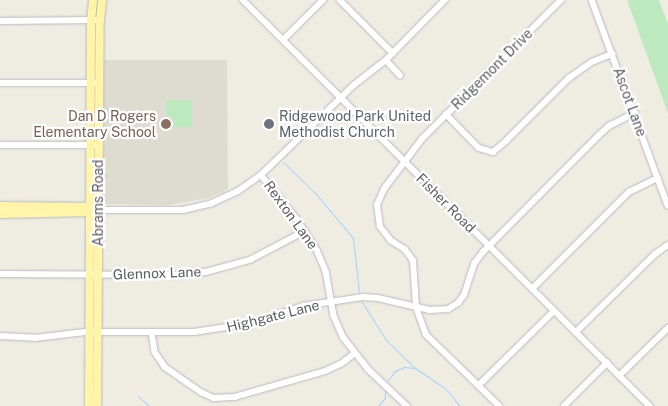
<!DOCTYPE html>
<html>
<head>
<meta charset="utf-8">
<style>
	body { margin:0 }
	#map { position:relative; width:668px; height:406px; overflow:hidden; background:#efece2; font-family:"Public Sans",sans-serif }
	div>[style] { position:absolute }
	.education>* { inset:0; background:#dedcd1 }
	.green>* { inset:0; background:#bce9be }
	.stream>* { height:1px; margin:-0.5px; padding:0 0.5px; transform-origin:0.5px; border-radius:0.5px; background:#a2d2ff }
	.roads { filter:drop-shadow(0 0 1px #b7bac0) drop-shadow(0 0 1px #b7bac0) }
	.minor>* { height:5.5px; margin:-2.75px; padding:0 2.75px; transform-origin:2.75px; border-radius:2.75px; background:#fff }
	.major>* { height:8px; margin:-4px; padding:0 4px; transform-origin:4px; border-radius:4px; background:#fff4a7 }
	.dots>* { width:14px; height:14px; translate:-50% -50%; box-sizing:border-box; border:2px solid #fff; border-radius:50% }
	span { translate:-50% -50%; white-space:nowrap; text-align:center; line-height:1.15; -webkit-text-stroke:4.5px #fff; paint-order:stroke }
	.street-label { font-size:14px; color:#5a5e64 }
	.education-label { font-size:14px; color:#785e54 }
	.right { translate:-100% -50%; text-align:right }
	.worship-label { font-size:14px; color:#5b616d }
	.left { translate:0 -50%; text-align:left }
</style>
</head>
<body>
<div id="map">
	<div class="education">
		<i style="clip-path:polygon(103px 60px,227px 60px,228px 189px,209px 198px,168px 205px,105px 204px)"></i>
	</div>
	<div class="green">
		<i style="clip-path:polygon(627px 0,659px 0,668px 24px,668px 113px)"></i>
		<i style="clip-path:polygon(166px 100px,192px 100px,192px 127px,171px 127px,171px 117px,166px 116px)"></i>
	</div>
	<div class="stream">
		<i style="left:283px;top:162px;width:46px;rotate:44.1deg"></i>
		<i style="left:316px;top:194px;width:57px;rotate:49.9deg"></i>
		<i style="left:353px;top:238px;width:54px;rotate:83.7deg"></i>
		<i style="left:362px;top:302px;width:45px;rotate:57.7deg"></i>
		<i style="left:386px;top:340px;width:40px;rotate:44deg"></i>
		<i style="left:415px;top:368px;width:37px;rotate:34deg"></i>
		<i style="left:446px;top:389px;width:22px;rotate:51deg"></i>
		<i style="left:388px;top:380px;width:11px;rotate:-52deg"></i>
		<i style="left:395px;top:371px;width:10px;rotate:-24deg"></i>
		<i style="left:404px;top:367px;width:11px;rotate:5deg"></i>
		<i style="left:138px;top:396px;width:15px;rotate:42deg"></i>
		<i style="left:378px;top:406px;width:11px;rotate:-49deg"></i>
		<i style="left:385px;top:398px;width:7px;rotate:-90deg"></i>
	</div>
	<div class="roads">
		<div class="minor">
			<i style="left:243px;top:0;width:575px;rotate:44.93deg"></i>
			<i style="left:340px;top:0;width:75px;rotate:45deg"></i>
			<i style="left:592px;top:0;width:219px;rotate:69.7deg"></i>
			<i style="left:0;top:21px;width:100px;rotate:-0.6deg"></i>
			<i style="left:283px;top:40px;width:57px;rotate:-45deg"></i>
			<i style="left:386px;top:60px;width:21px;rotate:47deg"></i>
			<i style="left:0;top:83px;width:99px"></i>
			<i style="left:446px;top:114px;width:47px;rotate:45.9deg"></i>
			<i style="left:479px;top:148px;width:15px;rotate:16deg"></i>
			<i style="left:493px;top:152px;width:17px;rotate:-40deg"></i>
			<i style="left:506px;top:141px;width:89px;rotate:-45deg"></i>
			<i style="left:569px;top:78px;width:28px;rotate:-35deg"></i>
			<i style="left:592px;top:62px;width:22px;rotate:-22deg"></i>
			<i style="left:0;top:145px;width:99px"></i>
			<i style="left:261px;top:175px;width:57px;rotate:50.7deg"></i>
			<i style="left:297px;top:219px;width:37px;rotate:57deg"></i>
			<i style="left:317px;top:250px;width:23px;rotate:67deg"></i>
			<i style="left:326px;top:271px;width:46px;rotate:79.9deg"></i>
			<i style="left:334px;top:316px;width:24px;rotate:66deg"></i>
			<i style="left:344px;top:338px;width:39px;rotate:52deg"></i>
			<i style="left:368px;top:369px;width:54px;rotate:43.5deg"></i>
			<i style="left:98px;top:210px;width:85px"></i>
			<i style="left:183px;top:210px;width:28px;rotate:-13deg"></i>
			<i style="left:210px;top:204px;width:31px;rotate:-25deg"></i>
			<i style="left:238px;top:191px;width:28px;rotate:-35deg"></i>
			<i style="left:261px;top:175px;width:129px;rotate:-44.1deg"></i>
			<i style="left:354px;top:85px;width:41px;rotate:-38deg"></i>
			<i style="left:386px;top:60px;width:84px;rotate:-45.5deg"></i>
			<i style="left:0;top:274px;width:175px;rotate:0.3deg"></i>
			<i style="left:175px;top:275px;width:31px;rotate:-6deg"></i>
			<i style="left:206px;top:272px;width:46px;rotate:-15.3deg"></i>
			<i style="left:250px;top:260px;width:62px;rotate:-27.8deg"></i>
			<i style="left:532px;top:289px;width:137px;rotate:-45deg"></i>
			<i style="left:629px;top:192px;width:32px;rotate:-26deg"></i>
			<i style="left:576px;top:332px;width:110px;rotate:-44.6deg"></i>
			<i style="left:654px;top:255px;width:17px;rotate:-36deg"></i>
			<i style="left:152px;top:333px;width:19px;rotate:81deg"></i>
			<i style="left:155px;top:352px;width:18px;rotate:56deg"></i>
			<i style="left:165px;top:367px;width:44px;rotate:34.8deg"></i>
			<i style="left:201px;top:392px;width:14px;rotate:25deg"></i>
			<i style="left:214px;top:398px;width:21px;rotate:-3deg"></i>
			<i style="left:235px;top:397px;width:94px;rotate:-16.1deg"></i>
			<i style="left:325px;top:371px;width:17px;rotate:-24deg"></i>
			<i style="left:341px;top:364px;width:16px;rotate:-38deg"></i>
			<i style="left:0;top:336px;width:35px;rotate:3deg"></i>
			<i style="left:35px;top:338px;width:50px;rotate:-6.8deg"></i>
			<i style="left:85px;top:332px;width:109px"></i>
			<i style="left:194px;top:332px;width:60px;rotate:-8.7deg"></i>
			<i style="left:253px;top:323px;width:53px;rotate:-18.8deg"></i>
			<i style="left:303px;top:306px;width:61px;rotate:-8.5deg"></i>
			<i style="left:363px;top:297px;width:15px;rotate:4deg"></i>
			<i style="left:378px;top:298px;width:53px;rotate:13deg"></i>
			<i style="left:430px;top:310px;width:18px;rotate:-3deg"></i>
			<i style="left:448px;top:309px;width:12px;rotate:-31deg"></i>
			<i style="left:458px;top:303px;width:10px;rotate:-53deg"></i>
			<i style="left:464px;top:295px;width:33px;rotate:-72deg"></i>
			<i style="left:474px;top:264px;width:15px;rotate:-53deg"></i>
			<i style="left:483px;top:252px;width:163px;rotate:-45.2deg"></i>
			<i style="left:598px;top:136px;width:15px;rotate:-42deg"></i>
			<i style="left:609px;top:126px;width:29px;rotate:-27deg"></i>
			<i style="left:619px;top:376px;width:69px;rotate:-44.4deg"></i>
			<i style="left:479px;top:385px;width:105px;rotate:-44.6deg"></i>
			<i style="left:499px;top:406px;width:102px;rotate:-135.8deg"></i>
			<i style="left:426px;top:335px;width:30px;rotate:-110deg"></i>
			<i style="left:416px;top:307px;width:46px;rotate:-93.7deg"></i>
			<i style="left:413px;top:261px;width:14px;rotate:-126deg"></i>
			<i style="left:405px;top:250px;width:17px;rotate:-147deg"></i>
			<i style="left:391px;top:241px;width:18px;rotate:-128deg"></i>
			<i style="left:380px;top:227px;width:22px;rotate:-98deg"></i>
			<i style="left:377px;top:205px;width:17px;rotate:-66deg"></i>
			<i style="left:384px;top:189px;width:63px;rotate:-52.8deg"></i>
			<i style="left:422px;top:139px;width:197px;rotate:-45deg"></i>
			<i style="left:564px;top:406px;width:61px;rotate:-45deg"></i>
		</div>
		<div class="major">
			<i style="left:0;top:206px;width:93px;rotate:0.6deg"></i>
			<i style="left:0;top:214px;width:93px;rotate:-1.2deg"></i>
			<i style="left:89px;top:406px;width:386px;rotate:-89.7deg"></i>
			<i style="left:91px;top:20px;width:20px;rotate:-84deg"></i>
			<i style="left:97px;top:406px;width:386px;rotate:-89.6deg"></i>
			<i style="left:100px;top:20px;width:20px;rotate:-84deg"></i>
		</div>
	</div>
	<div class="dots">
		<i style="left:166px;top:124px;background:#8d6e63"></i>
		<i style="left:269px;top:124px;background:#6b7280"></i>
	</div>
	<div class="street-label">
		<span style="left:492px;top:69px;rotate:-45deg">Ridgemont Drive</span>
		<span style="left:630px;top:102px;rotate:70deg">Ascot Lane</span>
		<span style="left:98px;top:203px;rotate:-90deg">Abrams Road</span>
		<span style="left:446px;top:203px;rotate:45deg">Fisher Road</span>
		<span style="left:291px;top:215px;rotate:54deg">Rexton Lane</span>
		<span style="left:157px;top:273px;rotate:-2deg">Glennox Lane</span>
		<span style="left:273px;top:316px;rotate:-14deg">Highgate Lane</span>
	</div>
	<div class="education-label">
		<span class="right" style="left:156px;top:124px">Dan D Rogers<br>Elementary School</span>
	</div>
	<div class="worship-label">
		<span class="left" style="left:279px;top:124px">Ridgewood Park United<br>Methodist Church</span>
	</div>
</div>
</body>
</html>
